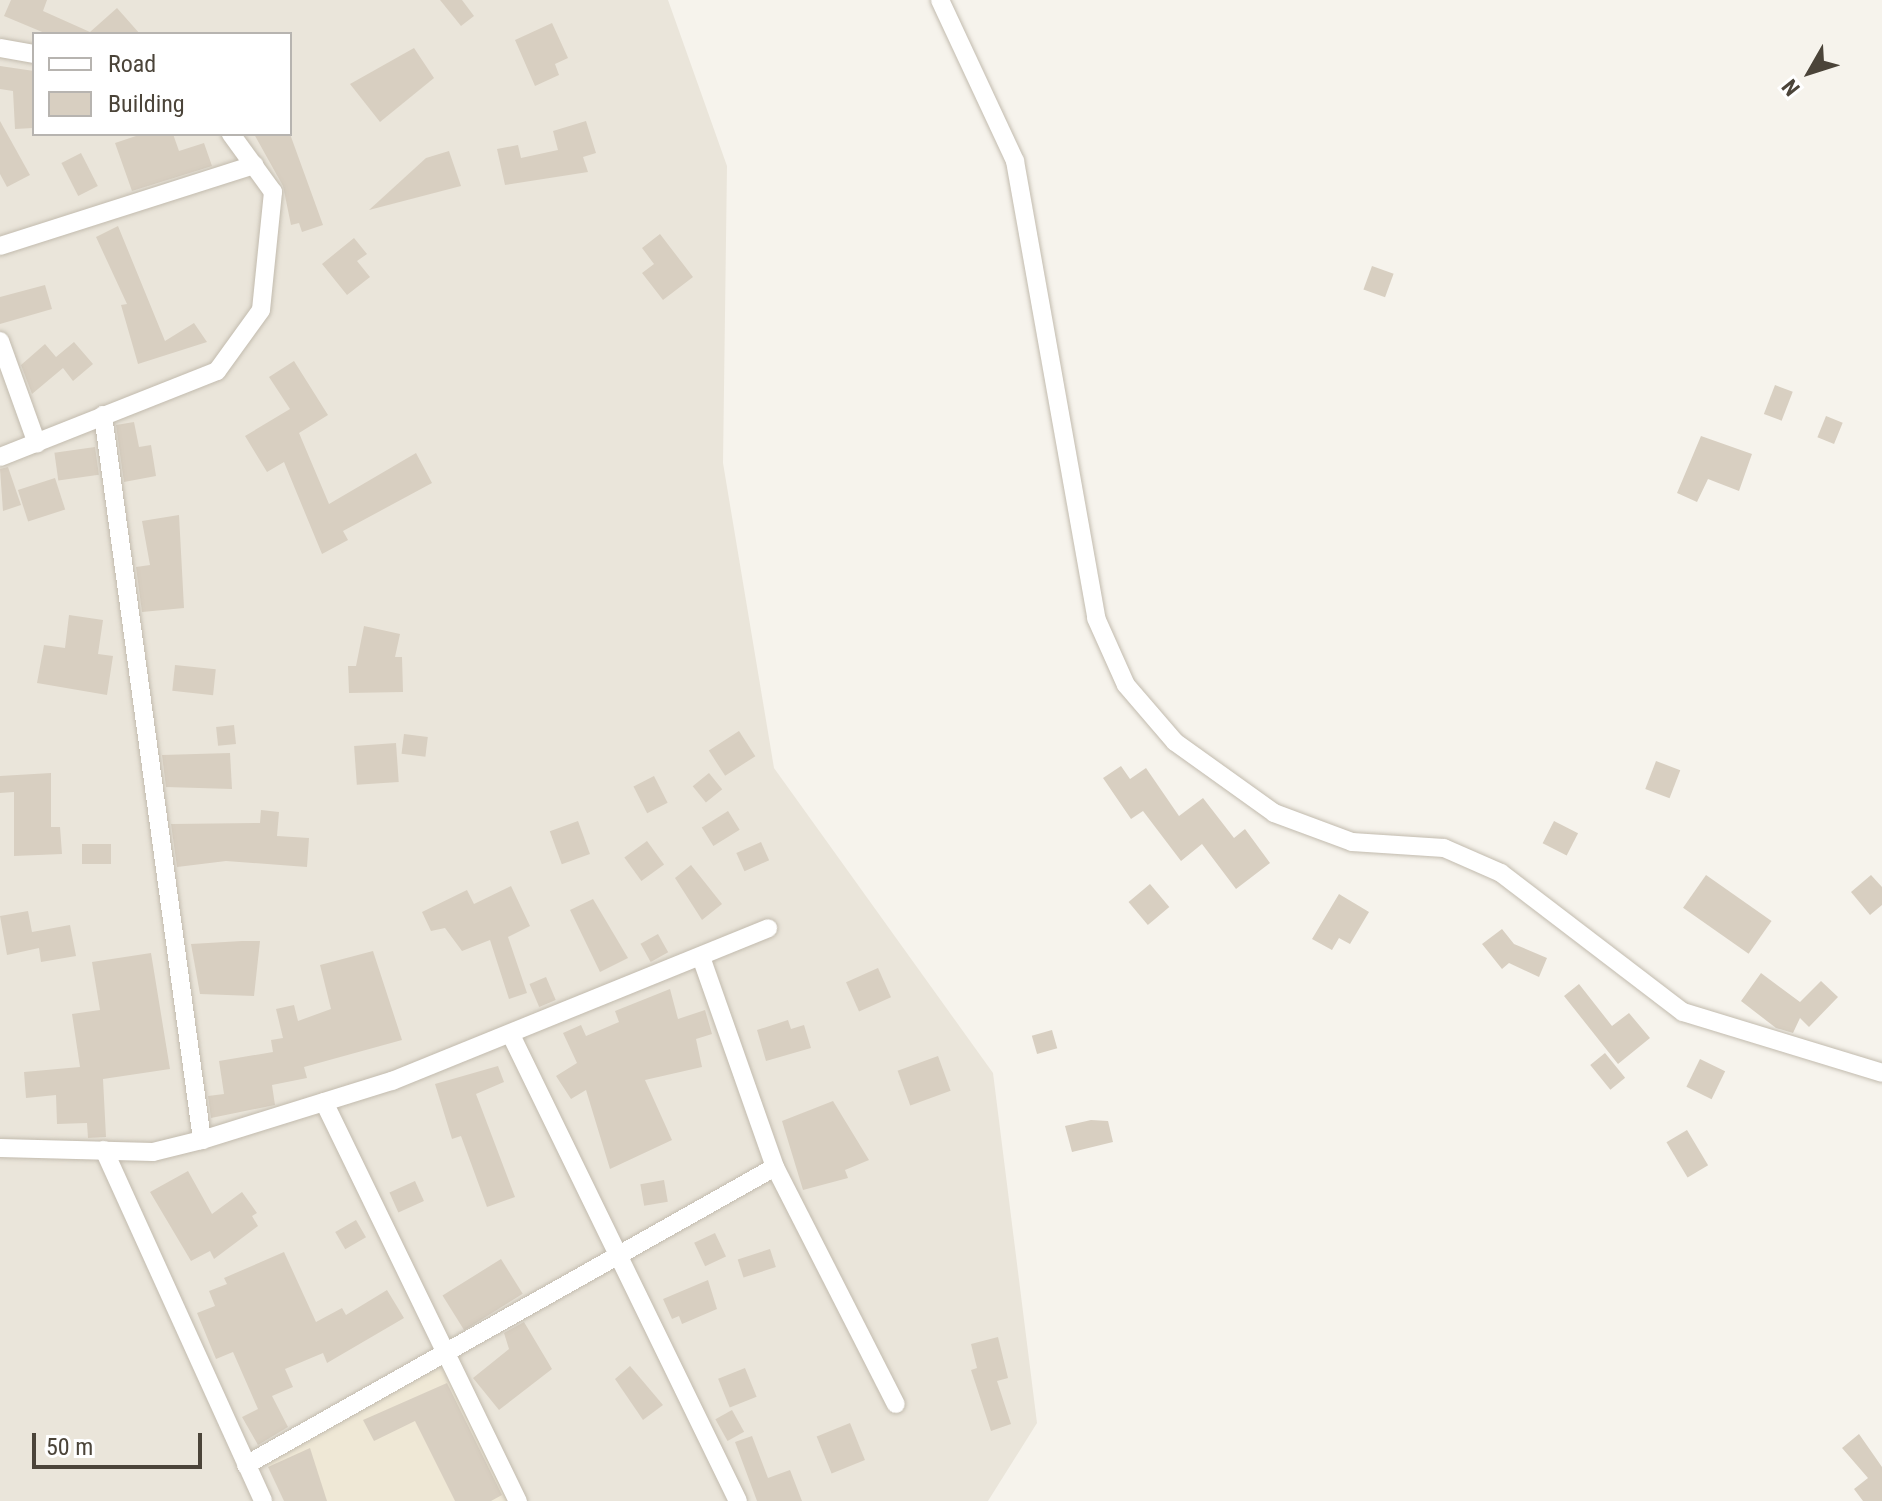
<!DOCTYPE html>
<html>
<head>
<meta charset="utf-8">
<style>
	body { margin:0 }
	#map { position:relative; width:1882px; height:1501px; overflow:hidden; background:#f6f3ec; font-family:"Roboto Condensed",sans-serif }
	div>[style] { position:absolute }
	.residential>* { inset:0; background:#eae5da }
	.education>* { inset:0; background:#efe8d6 }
	.building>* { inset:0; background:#d8cfc1; transform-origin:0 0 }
	.roads { filter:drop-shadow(0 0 2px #c2bbae) drop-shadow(0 0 2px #c2bbae) }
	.minor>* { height:18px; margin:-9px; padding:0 9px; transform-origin:9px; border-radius:9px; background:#fff }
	span { translate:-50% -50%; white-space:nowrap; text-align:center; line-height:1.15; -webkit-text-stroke:6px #fff; paint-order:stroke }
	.legend { position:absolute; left:32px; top:32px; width:260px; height:104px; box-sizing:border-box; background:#fff; border:2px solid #b7b4b0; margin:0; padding:10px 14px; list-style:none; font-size:24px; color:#4b4439 }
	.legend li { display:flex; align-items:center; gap:16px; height:40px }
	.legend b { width:40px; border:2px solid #b7b4b0 }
	.north { position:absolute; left:1770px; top:32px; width:80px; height:80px; -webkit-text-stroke:6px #fff; paint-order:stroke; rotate:231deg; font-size:22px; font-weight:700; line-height:32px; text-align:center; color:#4b4439 }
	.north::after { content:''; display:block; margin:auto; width:28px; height:36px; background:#4b4439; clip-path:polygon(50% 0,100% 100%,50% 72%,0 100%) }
	.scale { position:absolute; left:32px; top:1433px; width:170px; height:36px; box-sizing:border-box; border:4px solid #4b4439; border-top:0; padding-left:10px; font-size:24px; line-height:28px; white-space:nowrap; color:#4b4439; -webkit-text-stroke:6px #fff; paint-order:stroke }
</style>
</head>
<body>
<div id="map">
	<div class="residential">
		<i style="clip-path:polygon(evenodd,0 0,668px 0,727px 166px,723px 463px,774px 768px,993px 1073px,1037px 1423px,988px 1501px,0 1501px,0 0,34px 34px,290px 34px,290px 134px,34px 134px,34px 34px)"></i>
	</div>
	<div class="education">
		<i style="clip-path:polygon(444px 1365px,510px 1501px,285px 1501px,266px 1461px)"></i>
	</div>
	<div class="building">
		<i style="clip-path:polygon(11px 0,47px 0,43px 11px,90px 32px,117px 8px,140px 34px,47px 34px,4px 16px)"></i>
		<i style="clip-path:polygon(440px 0,462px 0,474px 16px,461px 26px)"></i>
		<i style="clip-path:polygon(552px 23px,568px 58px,555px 64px,559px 75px,535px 86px,515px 40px)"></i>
		<i style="clip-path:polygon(414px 48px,434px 78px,380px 122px,350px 84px)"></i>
		<i style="clip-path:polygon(0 66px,34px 71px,33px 128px,15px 129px,13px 91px,0 89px)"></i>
		<i style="clip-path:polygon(0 121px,30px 175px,7px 187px,0 174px)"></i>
		<i style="clip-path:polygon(586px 121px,596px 153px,583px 157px,588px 172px,505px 185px,497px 149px,518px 145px,521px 158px,558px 150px,553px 131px)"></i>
		<i style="clip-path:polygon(142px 134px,173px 134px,179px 151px,204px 143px,212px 166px,132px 191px,115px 143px)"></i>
		<i style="clip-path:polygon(254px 134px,290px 134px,323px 225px,302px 232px,299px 223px,291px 225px,283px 186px)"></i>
		<i style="clip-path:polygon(449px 151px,461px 186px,369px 210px,426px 158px)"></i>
		<i style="left:81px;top:153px;width:37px;height:22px;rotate:63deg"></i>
		<i style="clip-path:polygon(118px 226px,165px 341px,194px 323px,207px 342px,138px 364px,121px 305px,127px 304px,96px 237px)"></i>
		<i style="clip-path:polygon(660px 234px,693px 277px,663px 300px,642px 273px,654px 264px,642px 248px)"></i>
		<i style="clip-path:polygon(354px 238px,367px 254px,357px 261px,370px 277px,347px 295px,322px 264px)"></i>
		<i style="left:1372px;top:266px;width:23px;height:25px;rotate:20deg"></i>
		<i style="clip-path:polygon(45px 285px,52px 309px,0 324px,0 297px)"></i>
		<i style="clip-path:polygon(74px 342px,93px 364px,73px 381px,63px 368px,32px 394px,21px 365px,45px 344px,56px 357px)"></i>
		<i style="clip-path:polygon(294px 361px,328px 415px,299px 433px,329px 504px,416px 453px,432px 483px,343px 531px,348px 540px,322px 554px,284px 462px,267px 472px,245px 436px,290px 409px,269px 377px)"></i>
		<i style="left:1775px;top:385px;width:19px;height:31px;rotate:21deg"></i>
		<i style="left:1826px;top:416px;width:18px;height:23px;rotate:22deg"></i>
		<i style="clip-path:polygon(134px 422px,139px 447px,151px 445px,156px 476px,124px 482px,116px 425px)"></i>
		<i style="clip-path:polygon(1701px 436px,1752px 454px,1739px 491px,1708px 479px,1697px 502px,1677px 493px)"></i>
		<i style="left:95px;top:447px;width:28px;height:41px;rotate:82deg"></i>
		<i style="clip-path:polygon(8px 467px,21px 505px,3px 511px,0 469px)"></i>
		<i style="left:55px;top:478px;width:33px;height:39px;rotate:72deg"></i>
		<i style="clip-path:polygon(179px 515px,184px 608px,142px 612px,136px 567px,150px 565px,142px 521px)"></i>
		<i style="clip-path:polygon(69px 615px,103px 620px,98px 654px,113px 656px,107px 695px,37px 683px,44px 645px,65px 648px)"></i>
		<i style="clip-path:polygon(364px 626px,400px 634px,395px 657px,402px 657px,403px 692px,349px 693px,348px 666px,356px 666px)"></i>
		<i style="left:175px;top:665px;width:41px;height:26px;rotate:6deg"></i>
		<i style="left:234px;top:725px;width:19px;height:18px;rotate:84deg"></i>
		<i style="left:739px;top:731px;width:30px;height:36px;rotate:57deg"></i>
		<i style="left:404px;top:734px;width:24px;height:20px;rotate:7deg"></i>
		<i style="left:396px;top:743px;width:39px;height:42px;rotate:86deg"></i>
		<i style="clip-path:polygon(230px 753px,232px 789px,166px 787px,162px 755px)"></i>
		<i style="left:1656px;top:761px;width:26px;height:30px;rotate:21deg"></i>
		<i style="clip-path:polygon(1121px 766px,1130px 779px,1146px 768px,1179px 816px,1203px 798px,1234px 838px,1245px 829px,1270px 863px,1236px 889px,1202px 844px,1181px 861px,1143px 811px,1131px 819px,1103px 778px)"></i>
		<i style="clip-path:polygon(51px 773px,51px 827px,60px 827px,62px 854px,14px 856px,14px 792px,0 793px,0 776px)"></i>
		<i style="left:709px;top:773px;width:21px;height:21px;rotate:51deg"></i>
		<i style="left:654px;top:776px;width:30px;height:23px;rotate:63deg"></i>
		<i style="clip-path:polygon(261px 810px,279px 812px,277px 836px,309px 838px,307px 867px,226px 861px,177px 867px,171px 824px,260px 823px)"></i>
		<i style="left:728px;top:811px;width:22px;height:31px;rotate:58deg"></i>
		<i style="left:578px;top:821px;width:35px;height:30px;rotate:70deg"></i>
		<i style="left:1554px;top:821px;width:27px;height:25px;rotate:27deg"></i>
		<i style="left:647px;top:841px;width:29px;height:28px;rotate:54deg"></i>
		<i style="left:761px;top:842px;width:20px;height:27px;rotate:66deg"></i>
		<i style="left:82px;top:844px;width:29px;height:20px"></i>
		<i style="clip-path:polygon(691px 865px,722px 904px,702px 920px,675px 878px)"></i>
		<i style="left:1706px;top:875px;width:80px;height:40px;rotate:35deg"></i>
		<i style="clip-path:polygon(1871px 875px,1882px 887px,1882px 905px,1870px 915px,1851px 892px)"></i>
		<i style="left:1150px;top:884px;width:30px;height:28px;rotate:50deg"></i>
		<i style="clip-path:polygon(511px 886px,530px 926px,508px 937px,527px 993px,509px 999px,490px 940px,462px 951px,445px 928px,431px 931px,422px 912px,467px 890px,474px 904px)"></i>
		<i style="clip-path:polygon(1339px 894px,1369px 912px,1350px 944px,1339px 938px,1332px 950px,1312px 939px)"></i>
		<i style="clip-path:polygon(593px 899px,628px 958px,600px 972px,570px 910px)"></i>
		<i style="clip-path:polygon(28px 911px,32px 932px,70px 925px,76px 956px,41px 962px,39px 948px,7px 955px,0 916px)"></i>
		<i style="clip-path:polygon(1502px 929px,1514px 944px,1547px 958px,1539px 977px,1509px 963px,1502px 969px,1482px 944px)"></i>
		<i style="left:658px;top:934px;width:21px;height:20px;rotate:61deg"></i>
		<i style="clip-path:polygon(242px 941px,260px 941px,254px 996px,200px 994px,191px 944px)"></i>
		<i style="clip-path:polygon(373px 951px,402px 1040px,304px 1067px,307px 1078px,272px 1085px,275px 1105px,211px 1118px,208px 1096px,224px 1094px,219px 1061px,273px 1052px,271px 1040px,283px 1038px,276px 1009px,294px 1005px,298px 1021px,331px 1009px,320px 965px)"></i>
		<i style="clip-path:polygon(151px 953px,170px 1069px,103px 1079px,106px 1137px,88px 1138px,87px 1123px,57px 1124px,56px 1095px,26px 1098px,24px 1072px,80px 1067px,72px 1014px,100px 1010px,92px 962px)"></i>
		<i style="left:878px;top:968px;width:32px;height:35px;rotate:66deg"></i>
		<i style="clip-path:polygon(1761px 973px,1800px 1002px,1821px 981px,1838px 997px,1809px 1027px,1800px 1018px,1793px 1033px,1776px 1028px,1741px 1001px)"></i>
		<i style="left:546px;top:977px;width:25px;height:18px;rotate:67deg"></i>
		<i style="clip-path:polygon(1579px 984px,1612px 1026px,1629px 1013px,1650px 1038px,1618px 1064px,1564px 996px)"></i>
		<i style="clip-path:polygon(670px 989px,678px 1019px,705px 1010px,712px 1034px,696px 1039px,702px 1067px,645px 1080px,672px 1140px,610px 1169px,586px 1090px,571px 1099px,556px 1076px,577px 1063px,563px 1033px,581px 1025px,586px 1036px,619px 1022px,615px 1011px)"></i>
		<i style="clip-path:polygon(788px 1020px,791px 1029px,804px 1025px,811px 1048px,766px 1061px,757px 1030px)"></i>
		<i style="left:1052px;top:1030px;width:19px;height:21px;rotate:74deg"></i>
		<i style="left:1605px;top:1053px;width:32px;height:19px;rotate:51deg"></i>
		<i style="left:938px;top:1056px;width:37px;height:43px;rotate:70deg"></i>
		<i style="left:1700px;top:1059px;width:28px;height:31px;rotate:26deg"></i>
		<i style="clip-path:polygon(498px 1066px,504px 1082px,476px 1094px,515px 1197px,487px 1207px,461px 1136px,452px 1139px,435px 1084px)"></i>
		<i style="clip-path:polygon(833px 1101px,869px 1160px,845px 1170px,848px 1178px,803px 1190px,782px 1121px)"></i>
		<i style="clip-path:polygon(1091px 1120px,1108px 1121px,1113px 1142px,1072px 1152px,1065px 1126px)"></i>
		<i style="left:1687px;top:1130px;width:41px;height:24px;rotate:59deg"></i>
		<i style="clip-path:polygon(188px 1171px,212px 1214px,242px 1192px,257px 1213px,252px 1216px,258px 1226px,214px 1259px,210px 1251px,191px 1261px,150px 1192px)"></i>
		<i style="left:664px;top:1180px;width:22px;height:24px;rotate:80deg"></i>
		<i style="left:415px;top:1181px;width:22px;height:28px;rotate:66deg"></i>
		<i style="left:356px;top:1220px;width:20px;height:24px;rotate:60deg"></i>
		<i style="left:715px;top:1233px;width:26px;height:23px;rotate:65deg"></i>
		<i style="left:770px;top:1249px;width:19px;height:34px;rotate:72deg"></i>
		<i style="clip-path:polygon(284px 1252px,316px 1322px,342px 1308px,346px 1315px,387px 1290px,404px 1318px,327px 1363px,323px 1353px,285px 1369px,293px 1387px,272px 1396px,288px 1427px,258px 1445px,242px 1417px,258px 1409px,233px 1352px,216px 1359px,197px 1313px,215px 1306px,209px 1291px,227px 1284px,224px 1278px)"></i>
		<i style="left:501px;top:1259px;width:41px;height:69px;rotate:58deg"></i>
		<i style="clip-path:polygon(708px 1280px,717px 1309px,682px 1324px,679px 1316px,672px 1319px,663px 1299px)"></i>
		<i style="clip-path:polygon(524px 1322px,552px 1369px,499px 1410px,473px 1378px,509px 1349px,504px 1333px)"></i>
		<i style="clip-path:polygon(998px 1337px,1008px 1378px,997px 1381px,1011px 1424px,991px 1431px,971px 1370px,977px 1368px,971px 1344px)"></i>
		<i style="clip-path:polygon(630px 1366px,663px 1405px,643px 1420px,615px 1379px)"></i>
		<i style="left:745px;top:1368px;width:31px;height:29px;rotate:68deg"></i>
		<i style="clip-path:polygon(447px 1383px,502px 1495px,491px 1501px,455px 1501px,415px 1421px,374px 1441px,363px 1420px)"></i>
		<i style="left:732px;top:1410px;width:25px;height:19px;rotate:61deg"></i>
		<i style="left:850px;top:1423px;width:40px;height:36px;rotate:68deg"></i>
		<i style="clip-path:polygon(1859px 1434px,1882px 1467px,1882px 1501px,1863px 1501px,1854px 1489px,1868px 1478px,1842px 1448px)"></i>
		<i style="clip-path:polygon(752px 1436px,768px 1478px,790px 1470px,802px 1501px,757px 1501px,735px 1442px)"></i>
		<i style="clip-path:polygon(310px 1448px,327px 1501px,284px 1501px,268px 1467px)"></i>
	</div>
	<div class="roads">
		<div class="minor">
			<i style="left:940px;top:0;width:178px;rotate:65deg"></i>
			<i style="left:1015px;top:161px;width:464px;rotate:79.9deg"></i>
			<i style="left:1096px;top:618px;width:73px;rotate:65.9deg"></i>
			<i style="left:1126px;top:685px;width:75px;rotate:49.3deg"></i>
			<i style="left:1175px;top:742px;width:122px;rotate:35.6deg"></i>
			<i style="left:1274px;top:813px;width:83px;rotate:20.4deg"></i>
			<i style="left:1352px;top:842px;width:92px;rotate:3.7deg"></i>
			<i style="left:1444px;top:848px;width:62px;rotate:23.7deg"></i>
			<i style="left:1501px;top:873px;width:229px;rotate:37.4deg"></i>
			<i style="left:1683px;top:1012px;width:208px;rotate:17deg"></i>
			<i style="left:0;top:48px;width:35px;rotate:10deg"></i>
			<i style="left:0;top:246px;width:267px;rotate:-17.7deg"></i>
			<i style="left:0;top:341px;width:109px;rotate:70.2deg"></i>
			<i style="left:103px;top:415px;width:732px;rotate:82.22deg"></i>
			<i style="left:0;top:457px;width:233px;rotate:-21.6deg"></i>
			<i style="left:217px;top:371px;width:75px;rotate:-54.2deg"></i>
			<i style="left:261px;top:310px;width:119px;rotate:-84.2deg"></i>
			<i style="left:273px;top:192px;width:72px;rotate:-125.9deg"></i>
			<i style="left:701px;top:957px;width:223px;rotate:70.6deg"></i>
			<i style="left:775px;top:1167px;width:266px;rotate:63deg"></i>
			<i style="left:511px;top:1035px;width:518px;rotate:64.03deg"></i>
			<i style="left:324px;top:1102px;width:444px;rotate:64.1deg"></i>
			<i style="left:0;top:1148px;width:153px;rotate:1.5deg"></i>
			<i style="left:153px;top:1152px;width:50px;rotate:-13.8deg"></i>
			<i style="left:202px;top:1140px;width:199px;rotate:-17.3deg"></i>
			<i style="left:392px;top:1081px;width:406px;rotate:-22.1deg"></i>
			<i style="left:104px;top:1150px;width:385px;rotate:65.6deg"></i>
			<i style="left:246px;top:1465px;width:607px;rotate:-29.39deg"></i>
		</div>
	</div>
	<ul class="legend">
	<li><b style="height:10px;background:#fff"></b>Road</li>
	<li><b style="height:22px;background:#d8cfc1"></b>Building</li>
	</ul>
	<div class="north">N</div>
	<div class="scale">50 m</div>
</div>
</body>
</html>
